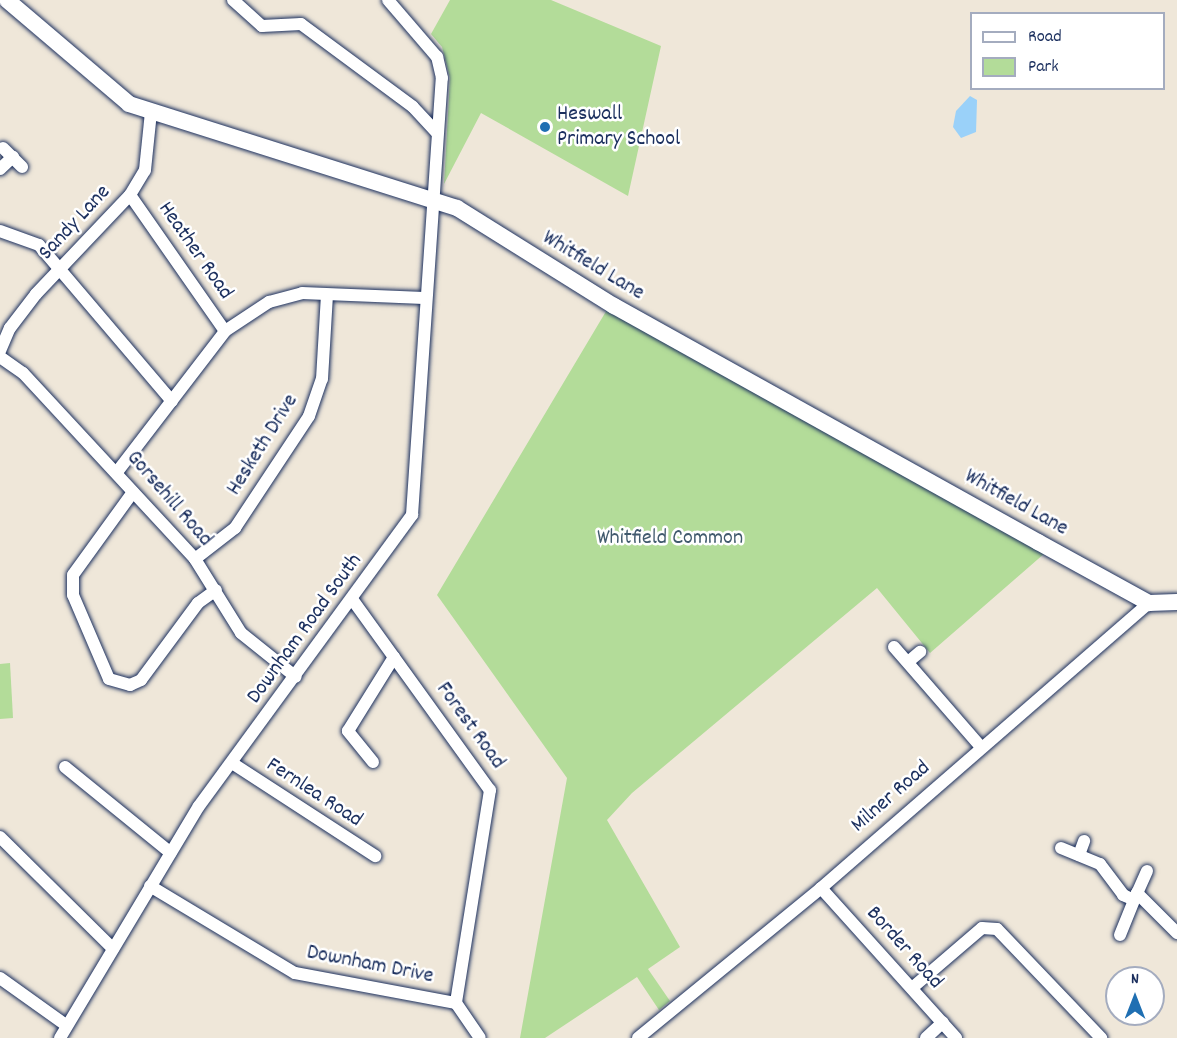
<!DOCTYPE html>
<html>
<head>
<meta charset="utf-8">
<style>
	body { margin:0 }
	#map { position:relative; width:1177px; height:1038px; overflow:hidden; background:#efe7d9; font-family:Dekko,sans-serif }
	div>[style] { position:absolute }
	.green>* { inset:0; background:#b3dc99 }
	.water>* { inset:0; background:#9ad1f9 }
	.roads { filter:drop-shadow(0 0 2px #1b2f5e) drop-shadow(0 0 2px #1b2f5e) }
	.street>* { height:12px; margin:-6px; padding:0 6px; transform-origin:6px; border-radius:6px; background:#fff }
	.secondary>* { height:16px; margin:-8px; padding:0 8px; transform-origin:8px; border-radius:8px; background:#fff }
	.dots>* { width:16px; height:16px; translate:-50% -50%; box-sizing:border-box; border:3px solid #fff; border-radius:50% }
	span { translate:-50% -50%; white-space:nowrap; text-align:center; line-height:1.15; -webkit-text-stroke:5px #fff; paint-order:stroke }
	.poi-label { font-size:22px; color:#1b2f5e }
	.left { translate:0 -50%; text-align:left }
	.street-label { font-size:22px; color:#1b2f5e }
	.park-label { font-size:22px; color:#415a6d }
	.legend { position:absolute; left:970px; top:12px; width:195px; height:78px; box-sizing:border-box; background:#fff; border:2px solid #a4acbf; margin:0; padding:8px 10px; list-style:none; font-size:18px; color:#1b2f5e }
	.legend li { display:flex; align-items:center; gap:12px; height:30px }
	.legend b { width:30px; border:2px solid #a4acbf }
	.north { position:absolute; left:1105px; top:966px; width:60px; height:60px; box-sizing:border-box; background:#fff; border:2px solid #a4acbf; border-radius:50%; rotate:0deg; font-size:16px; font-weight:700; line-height:24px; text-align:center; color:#1b2f5e }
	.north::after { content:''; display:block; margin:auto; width:21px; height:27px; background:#1f6fb2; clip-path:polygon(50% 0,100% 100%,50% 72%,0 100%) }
</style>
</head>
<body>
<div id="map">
	<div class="green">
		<i style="clip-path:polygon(450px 0,551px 0,661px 46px,628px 196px,481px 113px,444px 184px,450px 78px,442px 47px,431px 34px)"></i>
		<i style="clip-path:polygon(608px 308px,1045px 553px,930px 653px,877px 588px,632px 793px,607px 820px,680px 947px,648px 969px,670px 1001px,659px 1010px,637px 977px,545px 1038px,520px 1038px,567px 778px,437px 595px)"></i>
		<i style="clip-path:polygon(10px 663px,13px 718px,0 719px,0 664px)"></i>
	</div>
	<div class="water">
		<i style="clip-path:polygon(970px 96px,977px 100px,976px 132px,961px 138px,953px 127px,956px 111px)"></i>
	</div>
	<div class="roads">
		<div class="street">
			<i style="left:233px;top:0;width:39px;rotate:42deg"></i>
			<i style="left:262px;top:26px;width:39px;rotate:-3deg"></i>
			<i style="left:301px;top:24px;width:139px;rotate:36.5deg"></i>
			<i style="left:413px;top:107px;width:35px;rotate:47deg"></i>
			<i style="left:3px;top:148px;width:27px;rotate:45deg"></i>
			<i style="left:0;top:169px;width:18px;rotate:-43deg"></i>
			<i style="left:130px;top:195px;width:166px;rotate:55.1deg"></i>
			<i style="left:0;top:231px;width:41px;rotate:19.7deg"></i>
			<i style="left:39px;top:245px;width:205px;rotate:49.6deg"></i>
			<i style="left:0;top:351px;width:25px;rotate:-67deg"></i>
			<i style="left:10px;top:328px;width:43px;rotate:-52.6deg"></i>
			<i style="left:36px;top:294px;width:137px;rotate:-46.5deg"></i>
			<i style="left:130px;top:195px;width:29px;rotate:-59deg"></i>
			<i style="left:145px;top:170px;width:58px;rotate:-84.1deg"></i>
			<i style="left:0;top:357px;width:28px;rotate:35deg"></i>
			<i style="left:23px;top:373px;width:253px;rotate:47.2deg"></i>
			<i style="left:195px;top:559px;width:87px;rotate:58.1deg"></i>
			<i style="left:241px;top:633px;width:70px;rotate:38.7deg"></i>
			<i style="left:117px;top:472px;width:178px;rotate:-52.5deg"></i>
			<i style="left:225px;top:331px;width:53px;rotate:-33.4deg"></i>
			<i style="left:269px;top:302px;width:34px;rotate:-15deg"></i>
			<i style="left:302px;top:293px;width:122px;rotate:2.3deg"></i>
			<i style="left:133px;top:492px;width:102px;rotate:125.9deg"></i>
			<i style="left:73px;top:575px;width:20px;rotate:90deg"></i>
			<i style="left:73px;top:595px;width:91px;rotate:66.8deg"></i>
			<i style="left:109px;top:679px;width:22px;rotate:16deg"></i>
			<i style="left:130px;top:685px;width:12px;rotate:-24deg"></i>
			<i style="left:141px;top:680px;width:96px;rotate:-53.5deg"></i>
			<i style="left:198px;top:603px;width:22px;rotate:-36deg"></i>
			<i style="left:195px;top:559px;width:51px;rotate:-37.8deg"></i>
			<i style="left:235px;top:528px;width:134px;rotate:-56.5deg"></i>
			<i style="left:309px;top:416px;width:39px;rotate:-71deg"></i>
			<i style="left:322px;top:379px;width:84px;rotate:-86.6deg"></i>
			<i style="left:352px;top:599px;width:236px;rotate:54.2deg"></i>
			<i style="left:490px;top:790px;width:216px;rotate:99.1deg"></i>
			<i style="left:894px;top:647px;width:133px;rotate:49deg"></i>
			<i style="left:908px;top:662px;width:16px;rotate:-40deg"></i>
			<i style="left:373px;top:762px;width:40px;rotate:-129deg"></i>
			<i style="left:348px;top:731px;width:87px;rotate:-58.1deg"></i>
			<i style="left:232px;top:763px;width:171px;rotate:33deg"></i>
			<i style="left:65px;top:767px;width:136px;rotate:39.1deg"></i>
			<i style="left:0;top:837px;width:159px;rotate:44.7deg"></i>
			<i style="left:1061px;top:848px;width:42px;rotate:22.3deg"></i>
			<i style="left:1100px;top:864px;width:39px;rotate:53deg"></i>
			<i style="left:1123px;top:895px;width:12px;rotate:24deg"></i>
			<i style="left:1134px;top:900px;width:8px;rotate:-67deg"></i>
			<i style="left:1079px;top:855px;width:15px;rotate:-70deg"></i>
			<i style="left:1147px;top:871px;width:24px;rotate:114deg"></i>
			<i style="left:1137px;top:893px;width:57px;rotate:45deg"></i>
			<i style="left:150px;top:886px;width:169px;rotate:31deg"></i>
			<i style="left:295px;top:973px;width:164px;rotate:10.6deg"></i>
			<i style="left:456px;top:1003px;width:42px;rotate:55.6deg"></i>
			<i style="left:821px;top:888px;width:202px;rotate:48deg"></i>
			<i style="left:1120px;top:935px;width:38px;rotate:-68deg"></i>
			<i style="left:0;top:978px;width:82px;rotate:35.6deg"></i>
			<i style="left:912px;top:988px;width:92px;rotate:-40.6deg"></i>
			<i style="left:982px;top:928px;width:15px;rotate:4deg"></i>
			<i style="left:997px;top:929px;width:151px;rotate:46.3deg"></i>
			<i style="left:60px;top:1038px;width:270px;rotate:-59.1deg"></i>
			<i style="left:199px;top:806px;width:361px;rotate:-53.8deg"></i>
			<i style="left:412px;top:515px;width:438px;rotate:-86.1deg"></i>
			<i style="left:442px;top:78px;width:22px;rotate:-103deg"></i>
			<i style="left:437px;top:57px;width:75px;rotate:-130.7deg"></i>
			<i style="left:638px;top:1038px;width:237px;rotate:-39.3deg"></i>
			<i style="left:821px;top:888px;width:435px;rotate:-41deg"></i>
			<i style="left:926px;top:1038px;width:23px;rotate:-43deg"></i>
		</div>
		<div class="secondary">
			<i style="left:7px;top:0;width:160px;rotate:40.4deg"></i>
			<i style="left:129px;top:104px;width:344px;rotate:17.6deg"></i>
			<i style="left:457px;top:208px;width:185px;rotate:32deg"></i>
			<i style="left:614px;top:306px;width:485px;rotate:29.1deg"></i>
			<i style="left:1038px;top:542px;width:127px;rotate:28.8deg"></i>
			<i style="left:1149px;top:603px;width:28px;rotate:-2deg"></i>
		</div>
	</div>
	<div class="dots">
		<i style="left:545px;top:127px;background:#1f6fb2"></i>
	</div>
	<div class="poi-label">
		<span class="left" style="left:557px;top:127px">Heswall<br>Primary School</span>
	</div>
	<div class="street-label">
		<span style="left:75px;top:223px;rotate:-47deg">Sandy Lane</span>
		<span style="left:195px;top:251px;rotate:55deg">Heather Road</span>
		<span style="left:593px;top:266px;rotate:31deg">Whitfield Lane</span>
		<span style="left:263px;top:445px;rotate:-58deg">Hesketh Drive</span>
		<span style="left:169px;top:499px;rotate:49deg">Gorsehill Road</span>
		<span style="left:1016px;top:503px;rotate:29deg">Whitfield Lane</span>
		<span style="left:305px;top:629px;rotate:-54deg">Downham Road South</span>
		<span style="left:470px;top:726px;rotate:54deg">Forest Road</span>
		<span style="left:314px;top:793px;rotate:33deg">Fernlea Road</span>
		<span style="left:891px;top:797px;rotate:-41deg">Milner Road</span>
		<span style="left:904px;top:948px;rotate:48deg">Border Road</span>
		<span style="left:370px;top:965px;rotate:11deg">Downham Drive</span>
	</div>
	<div class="park-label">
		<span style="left:670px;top:539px">Whitfield Common</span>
	</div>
	<ul class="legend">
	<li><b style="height:8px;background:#fff"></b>Road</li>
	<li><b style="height:16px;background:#b3dc99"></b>Park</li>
	</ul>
	<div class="north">N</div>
</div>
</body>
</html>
